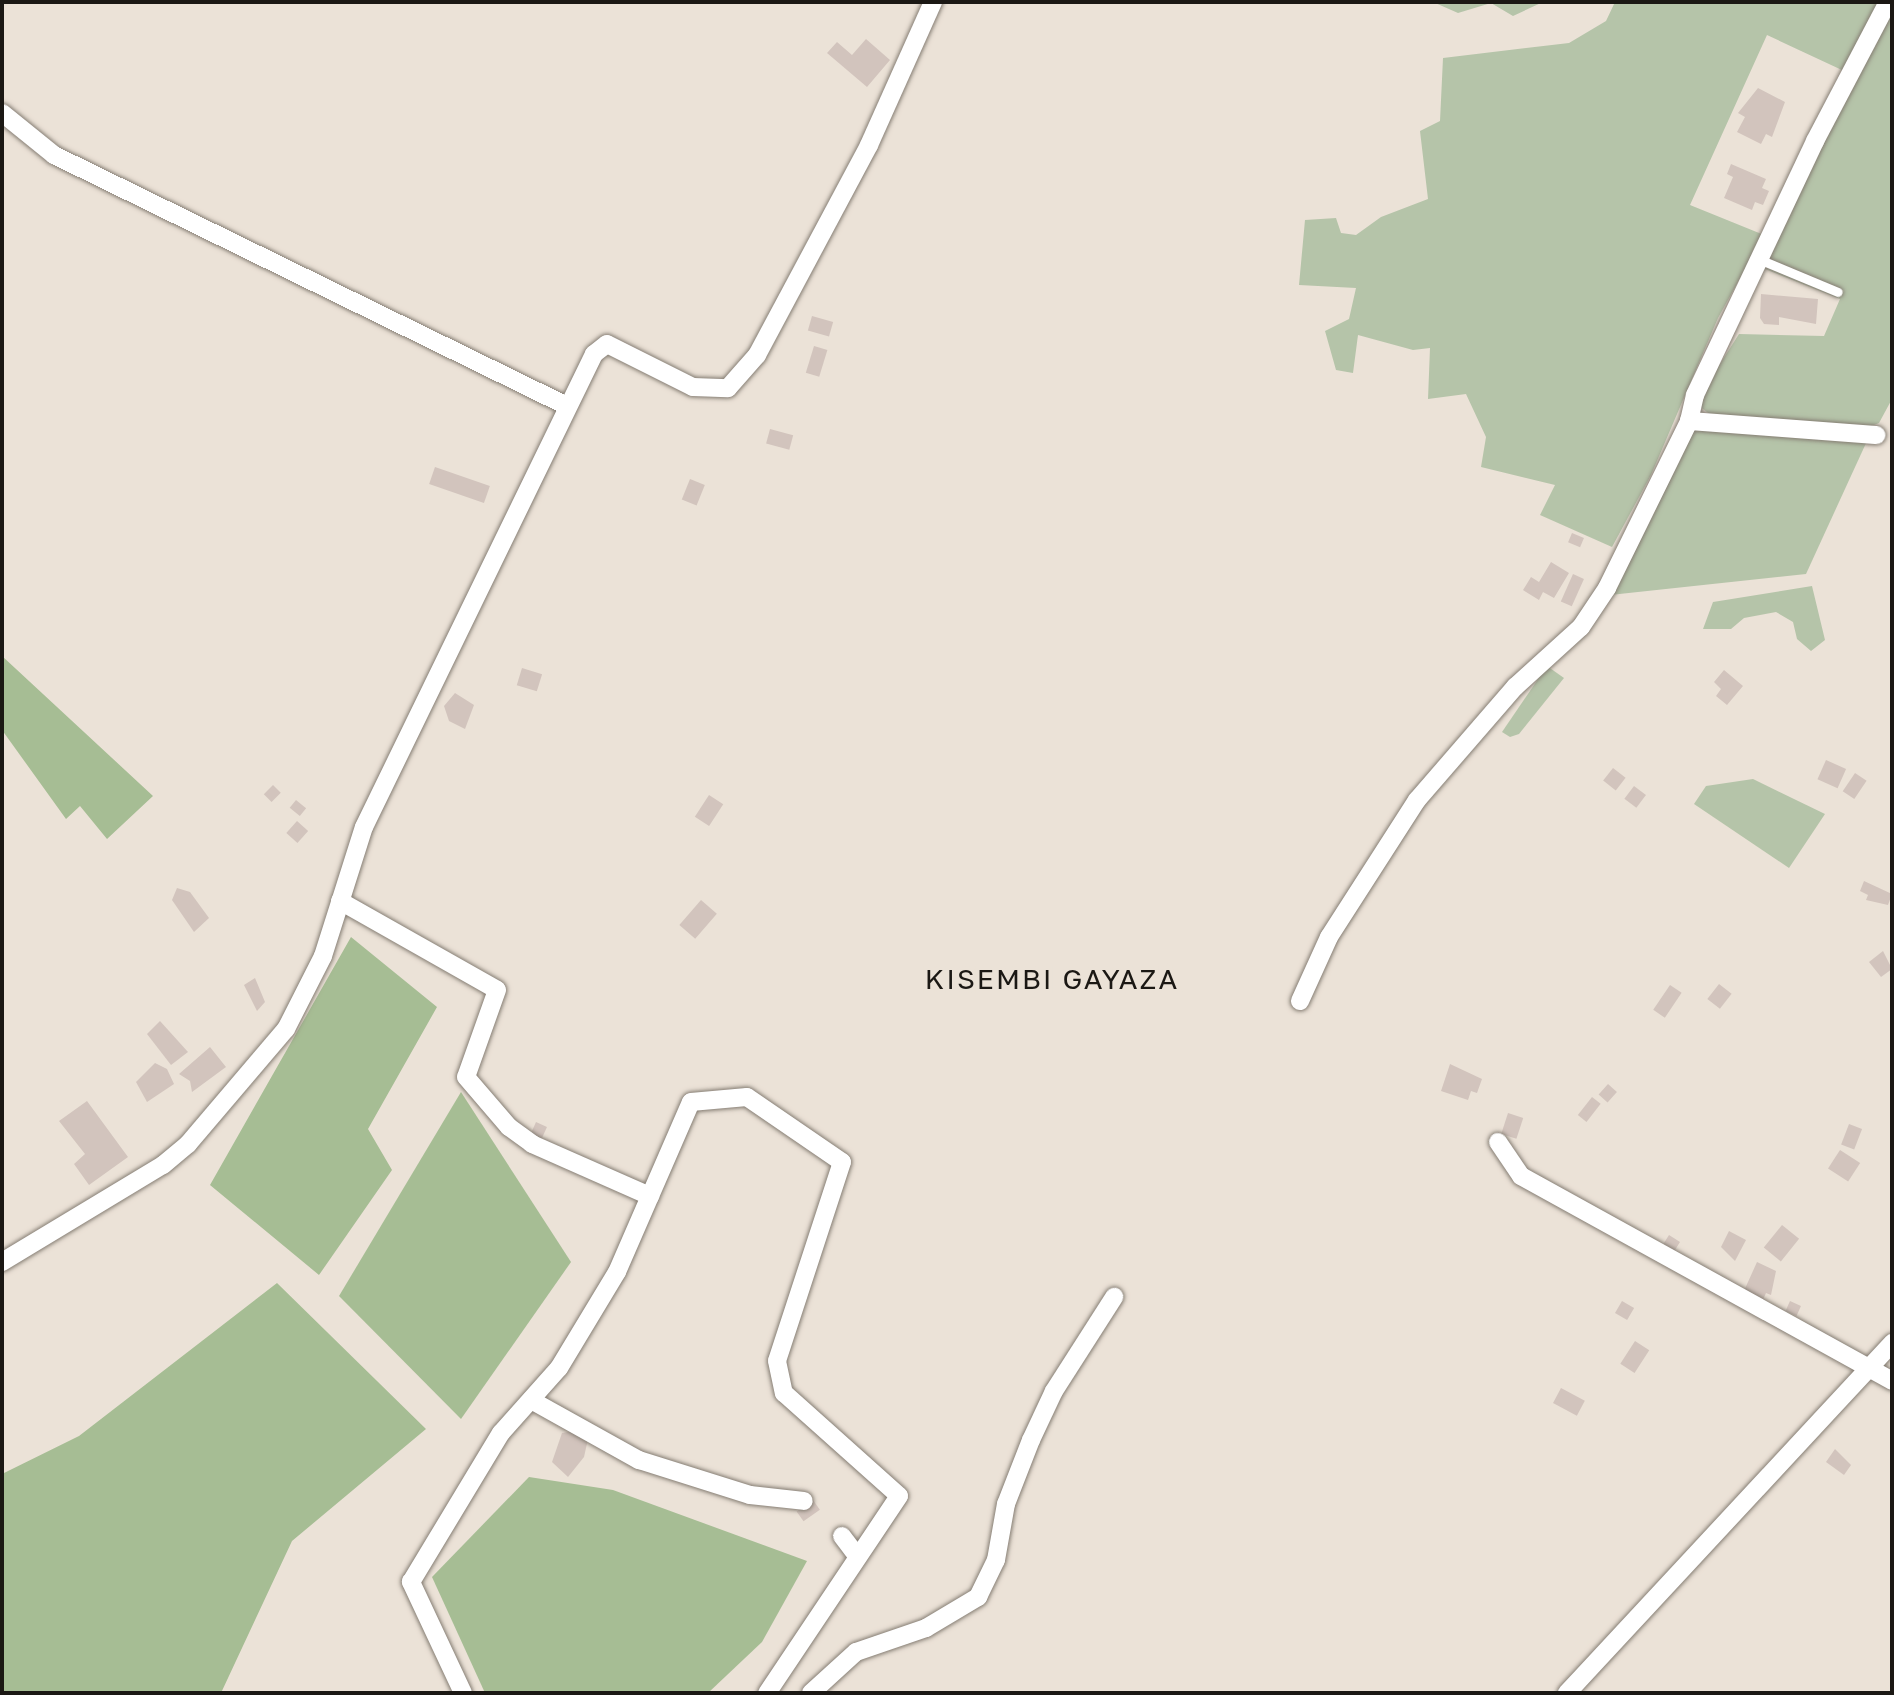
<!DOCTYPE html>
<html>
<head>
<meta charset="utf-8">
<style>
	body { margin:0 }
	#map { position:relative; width:1894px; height:1695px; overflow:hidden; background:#ebe2d7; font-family:"Golos Text",sans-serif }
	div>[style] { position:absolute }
	.green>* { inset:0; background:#b5c4a9 }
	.forest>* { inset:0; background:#a6bd94 }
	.building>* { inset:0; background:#d2c4bd; transform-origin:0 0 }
	.roads { filter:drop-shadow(0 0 2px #857d73) drop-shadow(0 0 2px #857d73) }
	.lane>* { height:9px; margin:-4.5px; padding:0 4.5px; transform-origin:4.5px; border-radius:4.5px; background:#fff }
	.street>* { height:18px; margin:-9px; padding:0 9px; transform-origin:9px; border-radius:9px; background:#fff }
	span { translate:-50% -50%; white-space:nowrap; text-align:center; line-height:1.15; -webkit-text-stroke:8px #ebe2d7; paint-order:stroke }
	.quarter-label { font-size:28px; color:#1b1814; letter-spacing:2px }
	.frame { position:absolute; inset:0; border:4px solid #1b1814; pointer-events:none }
</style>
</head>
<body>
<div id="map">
	<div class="green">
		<i style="clip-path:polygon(1433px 2px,1543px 2px,1513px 16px,1491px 3px,1458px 13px)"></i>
		<i style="clip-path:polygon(1615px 2px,1878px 2px,1844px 71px,1767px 35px,1690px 205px,1764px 235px,1718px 318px,1651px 475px,1612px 547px,1540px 515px,1555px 485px,1481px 467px,1486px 437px,1466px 394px,1428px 399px,1430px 348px,1413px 350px,1358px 335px,1353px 373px,1336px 370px,1325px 331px,1349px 319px,1356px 288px,1299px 285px,1305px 220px,1336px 218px,1341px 233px,1356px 235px,1381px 217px,1428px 199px,1420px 131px,1440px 121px,1443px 58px,1569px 43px,1606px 21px)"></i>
		<i style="clip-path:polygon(1892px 6px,1892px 399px,1879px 423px,1869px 427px,1711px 415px,1699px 406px,1699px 397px,1739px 334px,1824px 336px,1840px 299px,1765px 269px,1813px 157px)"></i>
		<i style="clip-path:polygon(1694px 429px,1867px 441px,1806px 574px,1610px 595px)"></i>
		<i style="clip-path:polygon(1812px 586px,1825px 640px,1811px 651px,1797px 639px,1793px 622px,1776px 612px,1744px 618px,1731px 629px,1703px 629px,1713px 602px)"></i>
		<i style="clip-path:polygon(1547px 666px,1564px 678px,1519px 734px,1510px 737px,1502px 732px)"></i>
		<i style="clip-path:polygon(1753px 779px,1825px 814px,1789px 868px,1694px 804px,1706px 786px)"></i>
	</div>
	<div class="forest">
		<i style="clip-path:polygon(2px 656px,153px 796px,107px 839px,80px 806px,66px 819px,2px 730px)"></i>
		<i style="clip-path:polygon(351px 937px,437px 1007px,368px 1129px,392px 1170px,319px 1275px,210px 1185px)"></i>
		<i style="clip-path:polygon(461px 1092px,571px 1262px,461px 1419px,339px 1296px)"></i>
		<i style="clip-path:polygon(277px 1283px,426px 1429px,292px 1541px,221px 1693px,2px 1693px,2px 1474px,79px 1436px)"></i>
		<i style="clip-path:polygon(529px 1477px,613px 1490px,807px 1561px,762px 1642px,708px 1693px,485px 1693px,432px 1577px)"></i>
	</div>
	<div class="building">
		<i style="clip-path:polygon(866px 39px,890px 60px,867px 87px,827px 53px,837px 42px,852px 55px)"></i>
		<i style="clip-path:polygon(1758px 88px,1785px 102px,1772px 137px,1766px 134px,1761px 144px,1737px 132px,1745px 117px,1738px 113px)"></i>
		<i style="clip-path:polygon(1731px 164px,1766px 179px,1762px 188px,1769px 191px,1763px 205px,1755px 202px,1752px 210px,1724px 198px,1733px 177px,1727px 174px)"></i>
		<i style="clip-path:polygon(1761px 294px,1818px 299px,1816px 324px,1779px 317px,1779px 325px,1764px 324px,1760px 318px)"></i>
		<i style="left:812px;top:316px;width:22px;height:15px;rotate:16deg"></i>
		<i style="left:814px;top:346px;width:14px;height:28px;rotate:17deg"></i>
		<i style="left:770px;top:429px;width:24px;height:15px;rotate:15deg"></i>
		<i style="left:435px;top:467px;width:58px;height:18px;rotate:19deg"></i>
		<i style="left:690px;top:479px;width:16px;height:22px;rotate:22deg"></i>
		<i style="left:1572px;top:533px;width:13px;height:10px;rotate:23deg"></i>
		<i style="clip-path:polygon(1551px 562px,1569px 573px,1554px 598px,1543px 592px,1539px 600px,1523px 590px,1531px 577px,1539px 582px)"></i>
		<i style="left:1573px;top:574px;width:12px;height:30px;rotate:24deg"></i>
		<i style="left:522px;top:668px;width:21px;height:18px;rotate:17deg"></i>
		<i style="clip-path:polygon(1724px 670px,1743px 686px,1727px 705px,1716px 696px,1721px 689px,1714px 682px)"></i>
		<i style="clip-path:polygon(455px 693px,474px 705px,465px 729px,449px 721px,444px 706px)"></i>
		<i style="left:1826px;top:760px;width:22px;height:21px;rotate:24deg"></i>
		<i style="left:1613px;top:768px;width:16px;height:16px;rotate:38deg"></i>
		<i style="left:1855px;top:773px;width:14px;height:22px;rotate:34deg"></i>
		<i style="left:273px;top:785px;width:11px;height:13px;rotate:45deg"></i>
		<i style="left:1634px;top:786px;width:15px;height:16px;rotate:37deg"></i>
		<i style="left:709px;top:795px;width:17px;height:26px;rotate:33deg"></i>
		<i style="left:296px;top:800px;width:13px;height:10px;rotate:39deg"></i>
		<i style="left:297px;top:821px;width:15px;height:16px;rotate:42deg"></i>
		<i style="clip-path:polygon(1864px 881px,1892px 894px,1888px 905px,1866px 900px,1868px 895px,1860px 891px)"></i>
		<i style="clip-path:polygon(177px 888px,190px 892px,209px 918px,194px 932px,172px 900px)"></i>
		<i style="left:701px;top:900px;width:21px;height:33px;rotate:41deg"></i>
		<i style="clip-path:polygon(1883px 951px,1892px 969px,1881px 977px,1869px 962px)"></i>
		<i style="clip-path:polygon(255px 978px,265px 1002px,257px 1011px,244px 985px)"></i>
		<i style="left:1719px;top:984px;width:16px;height:19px;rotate:38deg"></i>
		<i style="left:1670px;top:985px;width:14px;height:30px;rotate:34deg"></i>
		<i style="clip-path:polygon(160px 1021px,188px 1052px,171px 1065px,147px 1034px)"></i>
		<i style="clip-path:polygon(210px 1047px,226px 1067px,192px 1092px,190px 1081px,179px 1074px)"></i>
		<i style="clip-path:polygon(155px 1063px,167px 1069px,174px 1084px,147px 1102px,136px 1082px)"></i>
		<i style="clip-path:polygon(1450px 1064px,1482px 1079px,1477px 1093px,1471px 1091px,1468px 1100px,1441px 1091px)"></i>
		<i style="left:1608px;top:1084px;width:12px;height:14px;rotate:42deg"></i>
		<i style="left:1592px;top:1097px;width:11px;height:23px;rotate:38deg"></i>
		<i style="clip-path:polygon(87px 1101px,128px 1157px,89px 1185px,74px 1164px,85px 1154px,59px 1121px)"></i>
		<i style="left:1508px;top:1113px;width:16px;height:22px;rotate:18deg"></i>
		<i style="left:536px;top:1122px;width:12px;height:18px;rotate:24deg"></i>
		<i style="left:1849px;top:1124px;width:14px;height:22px;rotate:21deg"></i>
		<i style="left:1840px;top:1150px;width:24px;height:22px;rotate:33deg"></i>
		<i style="left:1782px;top:1225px;width:22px;height:29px;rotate:39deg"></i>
		<i style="clip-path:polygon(1729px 1231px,1746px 1240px,1735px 1261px,1721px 1247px)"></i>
		<i style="left:1669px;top:1235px;width:13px;height:17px;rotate:32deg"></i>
		<i style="clip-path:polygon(1757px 1262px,1776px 1271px,1771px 1295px,1766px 1293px,1762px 1302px,1743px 1293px)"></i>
		<i style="left:1622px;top:1301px;width:14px;height:14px;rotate:30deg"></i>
		<i style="left:1790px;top:1301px;width:12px;height:11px;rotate:24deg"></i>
		<i style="left:1635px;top:1341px;width:17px;height:27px;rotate:33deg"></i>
		<i style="left:1561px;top:1388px;width:27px;height:17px;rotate:28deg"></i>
		<i style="clip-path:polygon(580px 1430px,588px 1439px,584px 1457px,568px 1477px,552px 1462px,562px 1433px)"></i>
		<i style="clip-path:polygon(1835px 1449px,1851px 1465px,1844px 1475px,1826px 1462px)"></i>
		<i style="left:813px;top:1500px;width:12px;height:20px;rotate:55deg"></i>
	</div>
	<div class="roads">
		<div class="lane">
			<i style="left:1761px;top:260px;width:83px;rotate:22.6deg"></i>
		</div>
		<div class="street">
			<i style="left:2px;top:113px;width:67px;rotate:38.9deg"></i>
			<i style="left:54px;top:155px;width:571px;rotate:26.07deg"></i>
			<i style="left:1689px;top:421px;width:188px;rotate:4.3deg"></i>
			<i style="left:340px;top:901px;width:180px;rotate:29.5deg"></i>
			<i style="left:497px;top:990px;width:92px;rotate:109.6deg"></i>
			<i style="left:466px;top:1077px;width:66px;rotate:49.3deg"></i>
			<i style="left:509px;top:1127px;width:29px;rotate:36deg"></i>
			<i style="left:532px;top:1144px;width:129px;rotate:23.8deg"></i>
			<i style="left:1300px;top:1001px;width:70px;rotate:-65.6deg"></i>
			<i style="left:1329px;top:937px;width:163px;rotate:-57.3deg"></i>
			<i style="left:1417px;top:800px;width:150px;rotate:-49.1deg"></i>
			<i style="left:1515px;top:687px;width:89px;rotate:-42.3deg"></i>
			<i style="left:1581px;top:627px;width:47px;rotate:-56.3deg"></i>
			<i style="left:1607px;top:588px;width:186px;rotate:-63.8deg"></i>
			<i style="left:1689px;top:421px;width:27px;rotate:-77deg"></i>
			<i style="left:1695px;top:395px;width:281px;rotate:-64.7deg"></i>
			<i style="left:1815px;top:141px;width:157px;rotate:-62.3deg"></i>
			<i style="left:1498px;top:1142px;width:41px;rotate:55.9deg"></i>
			<i style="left:1521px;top:1176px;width:424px;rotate:28.9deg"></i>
			<i style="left:2px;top:1262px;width:188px;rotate:-31.1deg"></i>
			<i style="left:163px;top:1165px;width:33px;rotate:-40deg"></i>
			<i style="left:188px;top:1144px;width:151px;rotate:-49.6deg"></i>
			<i style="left:286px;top:1029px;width:82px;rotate:-63.1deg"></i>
			<i style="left:323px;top:956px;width:135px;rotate:-72.4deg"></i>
			<i style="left:364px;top:827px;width:526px;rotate:-64.07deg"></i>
			<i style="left:594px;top:354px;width:16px;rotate:-38deg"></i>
			<i style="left:607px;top:344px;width:96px;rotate:26.6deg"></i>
			<i style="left:693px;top:387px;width:35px;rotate:2deg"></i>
			<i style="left:728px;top:388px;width:44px;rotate:-48.7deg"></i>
			<i style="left:757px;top:355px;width:238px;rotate:-61.9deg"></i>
			<i style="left:869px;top:145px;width:157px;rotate:-65.9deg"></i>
			<i style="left:531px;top:1400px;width:124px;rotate:29.1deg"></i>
			<i style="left:639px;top:1460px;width:116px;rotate:17.5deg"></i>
			<i style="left:750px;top:1495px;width:54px;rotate:6.3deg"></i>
			<i style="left:842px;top:1536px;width:26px;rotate:53deg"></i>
			<i style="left:463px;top:1693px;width:123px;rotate:-115.1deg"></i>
			<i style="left:411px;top:1582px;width:174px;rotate:-58.9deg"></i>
			<i style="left:501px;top:1433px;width:87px;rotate:-48.3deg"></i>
			<i style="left:559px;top:1368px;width:112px;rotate:-58.9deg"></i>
			<i style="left:617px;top:1272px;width:185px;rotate:-66.5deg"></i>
			<i style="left:691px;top:1102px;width:56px;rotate:-5.1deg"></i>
			<i style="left:747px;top:1097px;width:115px;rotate:34.4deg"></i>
			<i style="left:842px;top:1162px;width:209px;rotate:108.1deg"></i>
			<i style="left:777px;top:1361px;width:33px;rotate:78deg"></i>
			<i style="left:784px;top:1393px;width:154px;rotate:41.8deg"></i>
			<i style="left:899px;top:1496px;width:237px;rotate:123.8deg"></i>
			<i style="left:811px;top:1693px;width:61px;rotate:-42.3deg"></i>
			<i style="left:856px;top:1652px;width:74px;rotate:-18.9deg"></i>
			<i style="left:926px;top:1628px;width:61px;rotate:-30.8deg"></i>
			<i style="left:978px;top:1597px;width:41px;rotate:-64.1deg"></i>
			<i style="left:996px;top:1560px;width:57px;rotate:-79.9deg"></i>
			<i style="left:1006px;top:1504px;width:69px;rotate:-68.7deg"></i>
			<i style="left:1031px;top:1440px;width:54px;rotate:-64.9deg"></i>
			<i style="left:1054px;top:1391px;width:112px;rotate:-57.4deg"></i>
			<i style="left:1567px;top:1693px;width:478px;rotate:-47.1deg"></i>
		</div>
	</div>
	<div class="quarter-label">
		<span style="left:1052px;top:979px">KISEMBI GAYAZA</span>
	</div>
	<div class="frame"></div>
</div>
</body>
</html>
